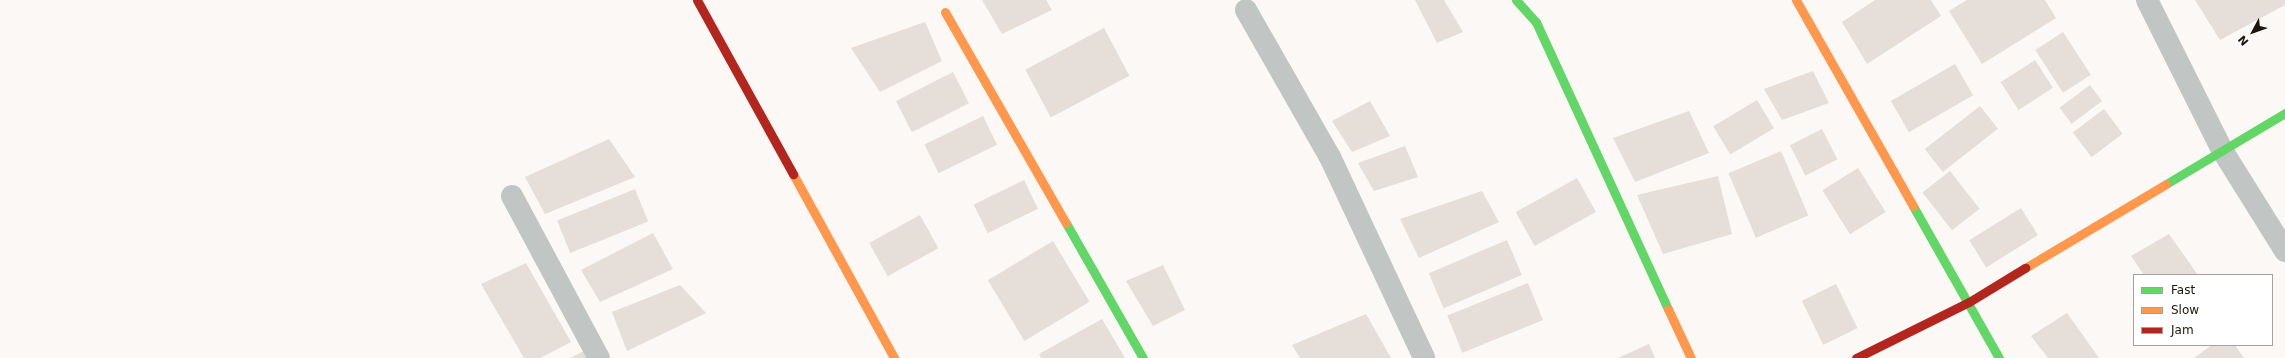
<!DOCTYPE html>
<html>
<head>
<meta charset="utf-8">
<style>
	body { margin:0 }
	#map { position:relative; width:2285px; height:358px; overflow:hidden; background:#fbf8f5; font-family:"DejaVu Sans",sans-serif }
	div>[style] { position:absolute }
	.building>* { inset:0; background:#e5ded9; transform-origin:0 0 }
	.street>* { height:22px; margin:-11px; padding:0 11px; transform-origin:11px; border-radius:11px; background:#c1c5c3 }
	.fast>* { height:9px; margin:-4.5px; padding:0 4.5px; transform-origin:4.5px; border-radius:4.5px; background:#63d668 }
	.slow>* { height:9px; margin:-4.5px; padding:0 4.5px; transform-origin:4.5px; border-radius:4.5px; background:#ff974d }
	.jam>* { height:9px; margin:-4.5px; padding:0 4.5px; transform-origin:4.5px; border-radius:4.5px; background:#b3261e }
	span { translate:-50% -50%; white-space:nowrap; text-align:center; line-height:1.15; -webkit-text-stroke:3px #fff; paint-order:stroke }
	.legend { position:absolute; left:2133px; top:274px; width:140px; height:72px; box-sizing:border-box; background:#fff; border:1px solid #a5a19e; margin:0; padding:5px 7px; list-style:none; font-size:12px; color:#1e150d }
	.legend li { display:flex; align-items:center; gap:8px; height:20px }
	.legend b { width:20px; border:1px solid #a5a19e }
	.north { position:absolute; left:2233px; top:12px; width:40px; height:40px; -webkit-text-stroke:3px #fff; paint-order:stroke; rotate:229deg; font-size:11px; font-weight:700; line-height:16px; text-align:center; color:#1e150d }
	.north::after { content:''; display:block; margin:auto; width:14px; height:18px; background:#1e150d; clip-path:polygon(50% 0,100% 100%,50% 72%,0 100%) }
</style>
</head>
<body>
<div id="map">
	<div class="building">
		<i style="clip-path:polygon(982px 0,1046px 0,1052px 10px,1002px 34px)"></i>
		<i style="clip-path:polygon(1415px 0,1444px 0,1463px 32px,1437px 43px)"></i>
		<i style="clip-path:polygon(1875px 0,1931px 0,1941px 16px,1867px 64px,1842px 22px)"></i>
		<i style="clip-path:polygon(1967px 0,2045px 0,2056px 18px,1982px 64px,1949px 11px)"></i>
		<i style="clip-path:polygon(2195px 0,2285px 0,2285px 5px,2220px 40px)"></i>
		<i style="clip-path:polygon(925px 22px,942px 61px,880px 92px,851px 48px)"></i>
		<i style="left:1104px;top:28px;width:54px;height:89px;rotate:62deg"></i>
		<i style="left:2063px;top:32px;width:51px;height:33px;rotate:57deg"></i>
		<i style="left:2035px;top:60px;width:33px;height:41px;rotate:57deg"></i>
		<i style="left:1955px;top:64px;width:36px;height:74px;rotate:60deg"></i>
		<i style="clip-path:polygon(1813px 71px,1829px 103px,1782px 120px,1764px 89px)"></i>
		<i style="left:953px;top:72px;width:35px;height:64px;rotate:63deg"></i>
		<i style="left:2090px;top:85px;width:20px;height:38px;rotate:53deg"></i>
		<i style="left:1757px;top:100px;width:33px;height:51px;rotate:59deg"></i>
		<i style="clip-path:polygon(1370px 101px,1390px 136px,1352px 152px,1332px 121px)"></i>
		<i style="left:1980px;top:106px;width:29px;height:70px;rotate:52deg"></i>
		<i style="left:2104px;top:109px;width:31px;height:39px;rotate:53deg"></i>
		<i style="clip-path:polygon(1689px 111px,1709px 153px,1635px 182px,1613px 138px)"></i>
		<i style="left:983px;top:116px;width:32px;height:65px;rotate:64deg"></i>
		<i style="left:1822px;top:129px;width:34px;height:36px;rotate:63deg"></i>
		<i style="clip-path:polygon(609px 139px,635px 177px,545px 214px,525px 177px)"></i>
		<i style="clip-path:polygon(1405px 146px,1418px 177px,1374px 191px,1358px 163px)"></i>
		<i style="left:1781px;top:151px;width:70px;height:57px;rotate:67deg"></i>
		<i style="left:1858px;top:168px;width:52px;height:42px;rotate:58deg"></i>
		<i style="left:1950px;top:171px;width:48px;height:35px;rotate:52deg"></i>
		<i style="clip-path:polygon(1718px 176px,1732px 234px,1663px 254px,1637px 195px)"></i>
		<i style="left:1577px;top:178px;width:39px;height:70px;rotate:61deg"></i>
		<i style="left:1024px;top:180px;width:32px;height:56px;rotate:64deg"></i>
		<i style="left:635px;top:189px;width:35px;height:84px;rotate:68deg"></i>
		<i style="clip-path:polygon(1482px 191px,1499px 222px,1419px 258px,1400px 219px)"></i>
		<i style="left:2021px;top:208px;width:32px;height:61px;rotate:58deg"></i>
		<i style="left:920px;top:215px;width:38px;height:58px;rotate:61deg"></i>
		<i style="clip-path:polygon(653px 233px,673px 269px,600px 302px,581px 270px)"></i>
		<i style="clip-path:polygon(2169px 234px,2198px 275px,2144px 275px,2131px 256px)"></i>
		<i style="left:1507px;top:240px;width:38px;height:85px;rotate:67deg"></i>
		<i style="left:1053px;top:241px;width:71px;height:76px;rotate:59deg"></i>
		<i style="clip-path:polygon(526px 263px,571px 342px,540px 358px,524px 358px,481px 284px)"></i>
		<i style="clip-path:polygon(1163px 265px,1185px 310px,1153px 326px,1126px 281px)"></i>
		<i style="left:1528px;top:283px;width:40px;height:87px;rotate:68deg"></i>
		<i style="left:1836px;top:284px;width:49px;height:38px;rotate:64deg"></i>
		<i style="clip-path:polygon(680px 285px,706px 313px,627px 351px,612px 312px)"></i>
		<i style="clip-path:polygon(2067px 313px,2099px 358px,2048px 358px,2031px 336px)"></i>
		<i style="clip-path:polygon(1366px 314px,1391px 358px,1300px 358px,1292px 345px)"></i>
		<i style="clip-path:polygon(1102px 319px,1125px 358px,1041px 358px,1039px 354px)"></i>
		<i style="clip-path:polygon(1649px 344px,1655px 358px,1618px 358px)"></i>
		<i style="clip-path:polygon(2212px 345px,2235px 345px,2244px 358px,2194px 358px)"></i>
		<i style="clip-path:polygon(586px 350px,590px 358px,570px 358px)"></i>
	</div>
	<div class="street">
		<i style="left:2147px;top:0;width:168px;rotate:63.4deg"></i>
		<i style="left:2222px;top:150px;width:119px;rotate:58deg"></i>
		<i style="left:1246px;top:10px;width:169px;rotate:60.3deg"></i>
		<i style="left:1330px;top:157px;width:222px;rotate:64.9deg"></i>
		<i style="left:512px;top:196px;width:184px;rotate:61.8deg"></i>
	</div>
	<div class="fast">
		<i style="left:1516px;top:0;width:30px;rotate:48deg"></i>
		<i style="left:1536px;top:22px;width:316px;rotate:65.3deg"></i>
		<i style="left:2166px;top:184px;width:139px;rotate:-30.8deg"></i>
		<i style="left:1913px;top:206px;width:175px;rotate:60.5deg"></i>
		<i style="left:1066px;top:223px;width:155px;rotate:60.3deg"></i>
	</div>
	<div class="slow">
		<i style="left:1796px;top:0;width:237px;rotate:60.4deg"></i>
		<i style="left:945px;top:12px;width:243px;rotate:60.2deg"></i>
		<i style="left:793px;top:174px;width:210px;rotate:61.2deg"></i>
		<i style="left:2025px;top:268px;width:164px;rotate:-30.8deg"></i>
		<i style="left:1668px;top:309px;width:54px;rotate:64.9deg"></i>
	</div>
	<div class="jam">
		<i style="left:697px;top:0;width:199px;rotate:61.1deg"></i>
		<i style="left:1856px;top:358px;width:126px;rotate:-26.4deg"></i>
		<i style="left:1969px;top:302px;width:66px;rotate:-31.3deg"></i>
	</div>
	<ul class="legend">
	<li><b style="height:5px;background:#63d668"></b>Fast</li>
	<li><b style="height:5px;background:#ff974d"></b>Slow</li>
	<li><b style="height:5px;background:#b3261e"></b>Jam</li>
	</ul>
	<div class="north">N</div>
</div>
</body>
</html>
